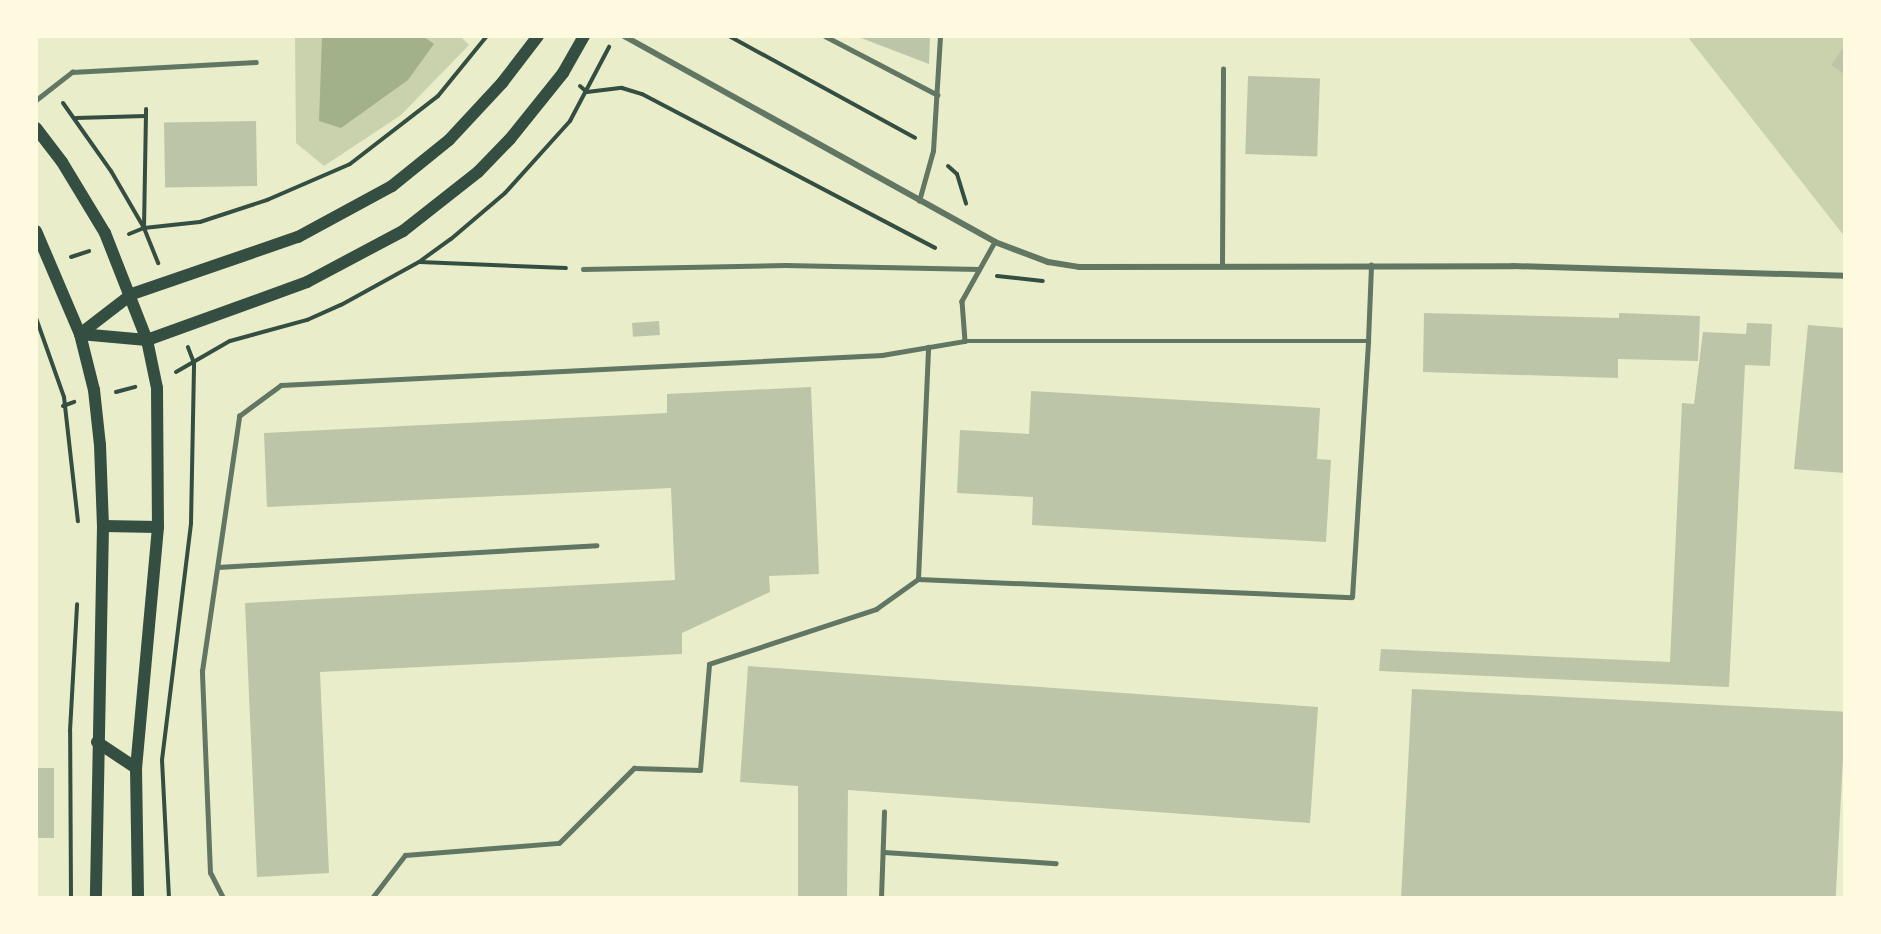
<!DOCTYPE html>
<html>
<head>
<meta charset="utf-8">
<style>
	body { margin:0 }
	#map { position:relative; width:1881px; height:934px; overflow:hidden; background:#e9edc9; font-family:"Fira Sans Condensed",sans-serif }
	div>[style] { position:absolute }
	.green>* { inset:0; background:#cad2ad }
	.water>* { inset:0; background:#a3b18a }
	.building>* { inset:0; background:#bcc5a7; transform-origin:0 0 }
	.path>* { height:4px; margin:-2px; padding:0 2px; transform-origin:2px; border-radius:2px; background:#344e41 }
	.service>* { height:4.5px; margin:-2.25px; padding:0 2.25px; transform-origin:2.25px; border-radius:2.25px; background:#617663 }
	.minor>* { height:6px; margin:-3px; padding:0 3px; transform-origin:3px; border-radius:3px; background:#617663 }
	.secondary>* { height:12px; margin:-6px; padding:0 6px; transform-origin:6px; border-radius:6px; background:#344e41 }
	span { translate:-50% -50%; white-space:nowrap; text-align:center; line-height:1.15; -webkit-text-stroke:6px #fefae0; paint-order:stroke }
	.frame { position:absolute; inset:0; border:38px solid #fefae0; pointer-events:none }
</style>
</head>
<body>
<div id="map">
	<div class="green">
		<i style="clip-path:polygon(295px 36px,460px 36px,469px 45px,401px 115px,324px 166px,296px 143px)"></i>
		<i style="clip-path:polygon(1687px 36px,1845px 36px,1845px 237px)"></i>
	</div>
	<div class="water">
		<i style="clip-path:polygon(423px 36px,434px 44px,408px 80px,341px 128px,319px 121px,322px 37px)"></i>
	</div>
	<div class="building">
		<i style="clip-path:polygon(856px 36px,930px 36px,929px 64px)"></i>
		<i style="clip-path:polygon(1845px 45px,1845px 75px,1831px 65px)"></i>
		<i style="left:1248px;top:76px;width:72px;height:78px;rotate:2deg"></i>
		<i style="left:256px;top:121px;width:65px;height:92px;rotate:89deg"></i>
		<i style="clip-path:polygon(1424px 313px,1619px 318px,1619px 313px,1700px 316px,1698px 361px,1618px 359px,1618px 378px,1423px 372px)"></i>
		<i style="left:659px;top:321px;width:14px;height:27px;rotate:86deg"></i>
		<i style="clip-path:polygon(1747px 323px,1772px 324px,1770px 366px,1745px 365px,1729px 687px,1379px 671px,1381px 649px,1670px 662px,1682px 403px,1694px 404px,1703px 332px,1746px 334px)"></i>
		<i style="clip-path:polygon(1808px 325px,1845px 328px,1845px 473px,1794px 469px)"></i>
		<i style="clip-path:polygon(811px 387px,819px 574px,769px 576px,770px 592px,682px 633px,682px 654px,320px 672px,329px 873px,257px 877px,245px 603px,675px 580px,671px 488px,267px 507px,264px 433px,667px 413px,667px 394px)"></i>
		<i style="clip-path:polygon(1031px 391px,1320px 408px,1317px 459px,1331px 460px,1326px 542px,1032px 525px,1033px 497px,957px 493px,960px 430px,1029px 434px)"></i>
		<i style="clip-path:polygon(748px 666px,1318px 707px,1310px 823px,848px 790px,847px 898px,798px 898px,798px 786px,740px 782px)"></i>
		<i style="left:1412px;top:689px;width:434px;height:209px;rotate:3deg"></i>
		<i style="left:36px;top:768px;width:18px;height:70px"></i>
	</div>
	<div class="path">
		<i style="left:729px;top:36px;width:212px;rotate:28.7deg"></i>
		<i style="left:580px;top:86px;width:9px;rotate:41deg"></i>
		<i style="left:587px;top:92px;width:35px;rotate:-7deg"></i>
		<i style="left:622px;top:88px;width:21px;rotate:17deg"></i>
		<i style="left:642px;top:94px;width:331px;rotate:27.7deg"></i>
		<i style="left:63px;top:103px;width:83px;rotate:54.8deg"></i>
		<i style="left:111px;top:171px;width:66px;rotate:59.9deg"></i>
		<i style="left:144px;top:228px;width:38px;rotate:68deg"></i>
		<i style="left:76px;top:118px;width:70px;rotate:-1.6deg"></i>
		<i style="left:948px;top:166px;width:12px;rotate:42deg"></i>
		<i style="left:957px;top:174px;width:31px;rotate:73deg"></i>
		<i style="left:144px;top:228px;width:119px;rotate:-89deg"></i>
		<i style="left:129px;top:234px;width:16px;rotate:-22deg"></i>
		<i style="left:144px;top:228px;width:56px;rotate:-6.1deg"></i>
		<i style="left:200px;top:222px;width:71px;rotate:-18.2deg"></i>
		<i style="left:267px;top:200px;width:90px;rotate:-23.4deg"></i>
		<i style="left:350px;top:164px;width:111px;rotate:-37.7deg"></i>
		<i style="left:438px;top:96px;width:77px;rotate:-50.8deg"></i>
		<i style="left:71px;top:257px;width:19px;rotate:-18deg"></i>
		<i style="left:420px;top:262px;width:146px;rotate:2.4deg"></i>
		<i style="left:997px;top:276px;width:46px;rotate:6.2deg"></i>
		<i style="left:36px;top:318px;width:84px;rotate:70.5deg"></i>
		<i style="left:64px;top:397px;width:125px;rotate:83.6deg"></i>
		<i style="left:176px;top:372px;width:62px;rotate:-29.9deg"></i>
		<i style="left:230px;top:341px;width:80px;rotate:-15.3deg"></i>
		<i style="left:307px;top:320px;width:37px;rotate:-24deg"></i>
		<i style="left:341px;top:305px;width:89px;rotate:-28.9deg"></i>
		<i style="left:419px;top:262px;width:39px;rotate:-36deg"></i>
		<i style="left:451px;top:239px;width:71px;rotate:-40.4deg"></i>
		<i style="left:505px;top:193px;width:97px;rotate:-47.9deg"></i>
		<i style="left:570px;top:121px;width:84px;rotate:-62.2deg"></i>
		<i style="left:116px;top:392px;width:20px;rotate:-15deg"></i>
		<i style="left:63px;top:406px;width:12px;rotate:-20deg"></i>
		<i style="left:71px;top:898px;width:167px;rotate:-90.3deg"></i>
		<i style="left:70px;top:731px;width:127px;rotate:-86.8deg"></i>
		<i style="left:169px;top:898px;width:138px;rotate:-92.9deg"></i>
		<i style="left:162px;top:760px;width:239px;rotate:-83deg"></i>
		<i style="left:191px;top:523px;width:160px;rotate:-88.9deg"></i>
		<i style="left:194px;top:363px;width:17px;rotate:-111deg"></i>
	</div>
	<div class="service">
		<i style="left:825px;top:36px;width:127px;rotate:27.6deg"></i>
		<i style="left:36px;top:100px;width:46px;rotate:-37.9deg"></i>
		<i style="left:72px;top:72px;width:184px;rotate:-3.1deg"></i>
		<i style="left:919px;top:201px;width:52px;rotate:-74.4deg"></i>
		<i style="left:933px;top:151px;width:115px;rotate:-86.5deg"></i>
		<i style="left:995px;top:242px;width:68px;rotate:119.2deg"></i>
		<i style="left:962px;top:301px;width:40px;rotate:85.7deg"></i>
		<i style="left:965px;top:341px;width:403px"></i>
		<i style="left:1368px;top:341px;width:76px;rotate:-87.7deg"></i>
		<i style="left:1222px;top:265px;width:196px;rotate:-89.7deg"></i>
		<i style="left:583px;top:269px;width:202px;rotate:-1.1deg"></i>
		<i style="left:785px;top:265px;width:194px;rotate:1.2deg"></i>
		<i style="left:218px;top:567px;width:379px;rotate:-3.3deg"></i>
		<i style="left:918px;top:579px;width:434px;rotate:2.4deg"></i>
		<i style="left:1352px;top:597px;width:256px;rotate:-86.4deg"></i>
		<i style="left:884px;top:852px;width:172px;rotate:3.7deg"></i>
		<i style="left:223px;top:898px;width:28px;rotate:-117deg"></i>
		<i style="left:210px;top:873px;width:202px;rotate:-92.3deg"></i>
		<i style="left:202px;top:671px;width:258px;rotate:-81.7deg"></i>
		<i style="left:239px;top:416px;width:52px;rotate:-36.4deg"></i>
		<i style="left:281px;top:385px;width:602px;rotate:-2.86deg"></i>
		<i style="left:882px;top:355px;width:84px;rotate:-9.6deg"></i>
		<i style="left:372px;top:898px;width:54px;rotate:-52.5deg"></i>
		<i style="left:405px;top:855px;width:154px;rotate:-4.5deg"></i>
		<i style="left:559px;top:843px;width:106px;rotate:-45deg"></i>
		<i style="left:634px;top:768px;width:66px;rotate:1.7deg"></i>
		<i style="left:700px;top:770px;width:106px;rotate:-85.1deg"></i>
		<i style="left:709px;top:664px;width:176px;rotate:-18.2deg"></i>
		<i style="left:876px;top:609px;width:52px;rotate:-35.5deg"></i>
		<i style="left:918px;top:579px;width:232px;rotate:-87.5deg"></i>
		<i style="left:881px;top:898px;width:86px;rotate:-88deg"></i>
	</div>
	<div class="minor">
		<i style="left:624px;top:36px;width:424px;rotate:29deg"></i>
		<i style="left:995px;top:242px;width:57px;rotate:20.7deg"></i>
		<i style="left:1048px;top:262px;width:31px;rotate:9deg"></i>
		<i style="left:1079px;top:267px;width:434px;rotate:-0.1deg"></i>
		<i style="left:1513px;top:266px;width:332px;rotate:1.7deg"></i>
	</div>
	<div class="secondary">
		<i style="left:36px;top:128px;width:43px;rotate:52.6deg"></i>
		<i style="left:62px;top:162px;width:83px;rotate:58.8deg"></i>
		<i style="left:105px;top:233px;width:115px;rotate:68.6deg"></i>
		<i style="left:147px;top:340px;width:49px;rotate:78.2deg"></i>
		<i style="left:157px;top:388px;width:139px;rotate:89.6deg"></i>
		<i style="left:158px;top:527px;width:242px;rotate:95.2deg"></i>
		<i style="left:136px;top:768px;width:130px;rotate:89.1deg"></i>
		<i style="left:36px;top:231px;width:112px;rotate:66.9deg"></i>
		<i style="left:80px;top:334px;width:58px;rotate:76deg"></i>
		<i style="left:94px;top:390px;width:55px;rotate:83.8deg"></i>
		<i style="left:100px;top:445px;width:81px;rotate:87.9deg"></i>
		<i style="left:103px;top:526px;width:372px;rotate:91.1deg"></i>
		<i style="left:80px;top:334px;width:67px;rotate:5.1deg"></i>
		<i style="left:147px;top:340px;width:170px;rotate:-19.9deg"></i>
		<i style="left:307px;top:282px;width:109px;rotate:-28deg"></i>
		<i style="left:403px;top:231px;width:95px;rotate:-38.2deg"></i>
		<i style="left:478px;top:172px;width:46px;rotate:-45.9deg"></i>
		<i style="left:510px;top:139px;width:85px;rotate:-51.2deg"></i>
		<i style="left:563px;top:73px;width:43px;rotate:-60.4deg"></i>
		<i style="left:80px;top:334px;width:66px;rotate:-37.6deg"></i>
		<i style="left:132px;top:294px;width:176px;rotate:-19deg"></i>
		<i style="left:298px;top:237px;width:107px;rotate:-28.5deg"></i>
		<i style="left:392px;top:186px;width:73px;rotate:-38.9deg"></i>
		<i style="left:449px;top:140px;width:78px;rotate:-47.1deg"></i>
		<i style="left:502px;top:83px;width:59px;rotate:-52.5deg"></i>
		<i style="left:103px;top:526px;width:55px;rotate:1deg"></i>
		<i style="left:97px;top:742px;width:47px;rotate:33.7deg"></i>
	</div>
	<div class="frame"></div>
</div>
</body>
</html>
